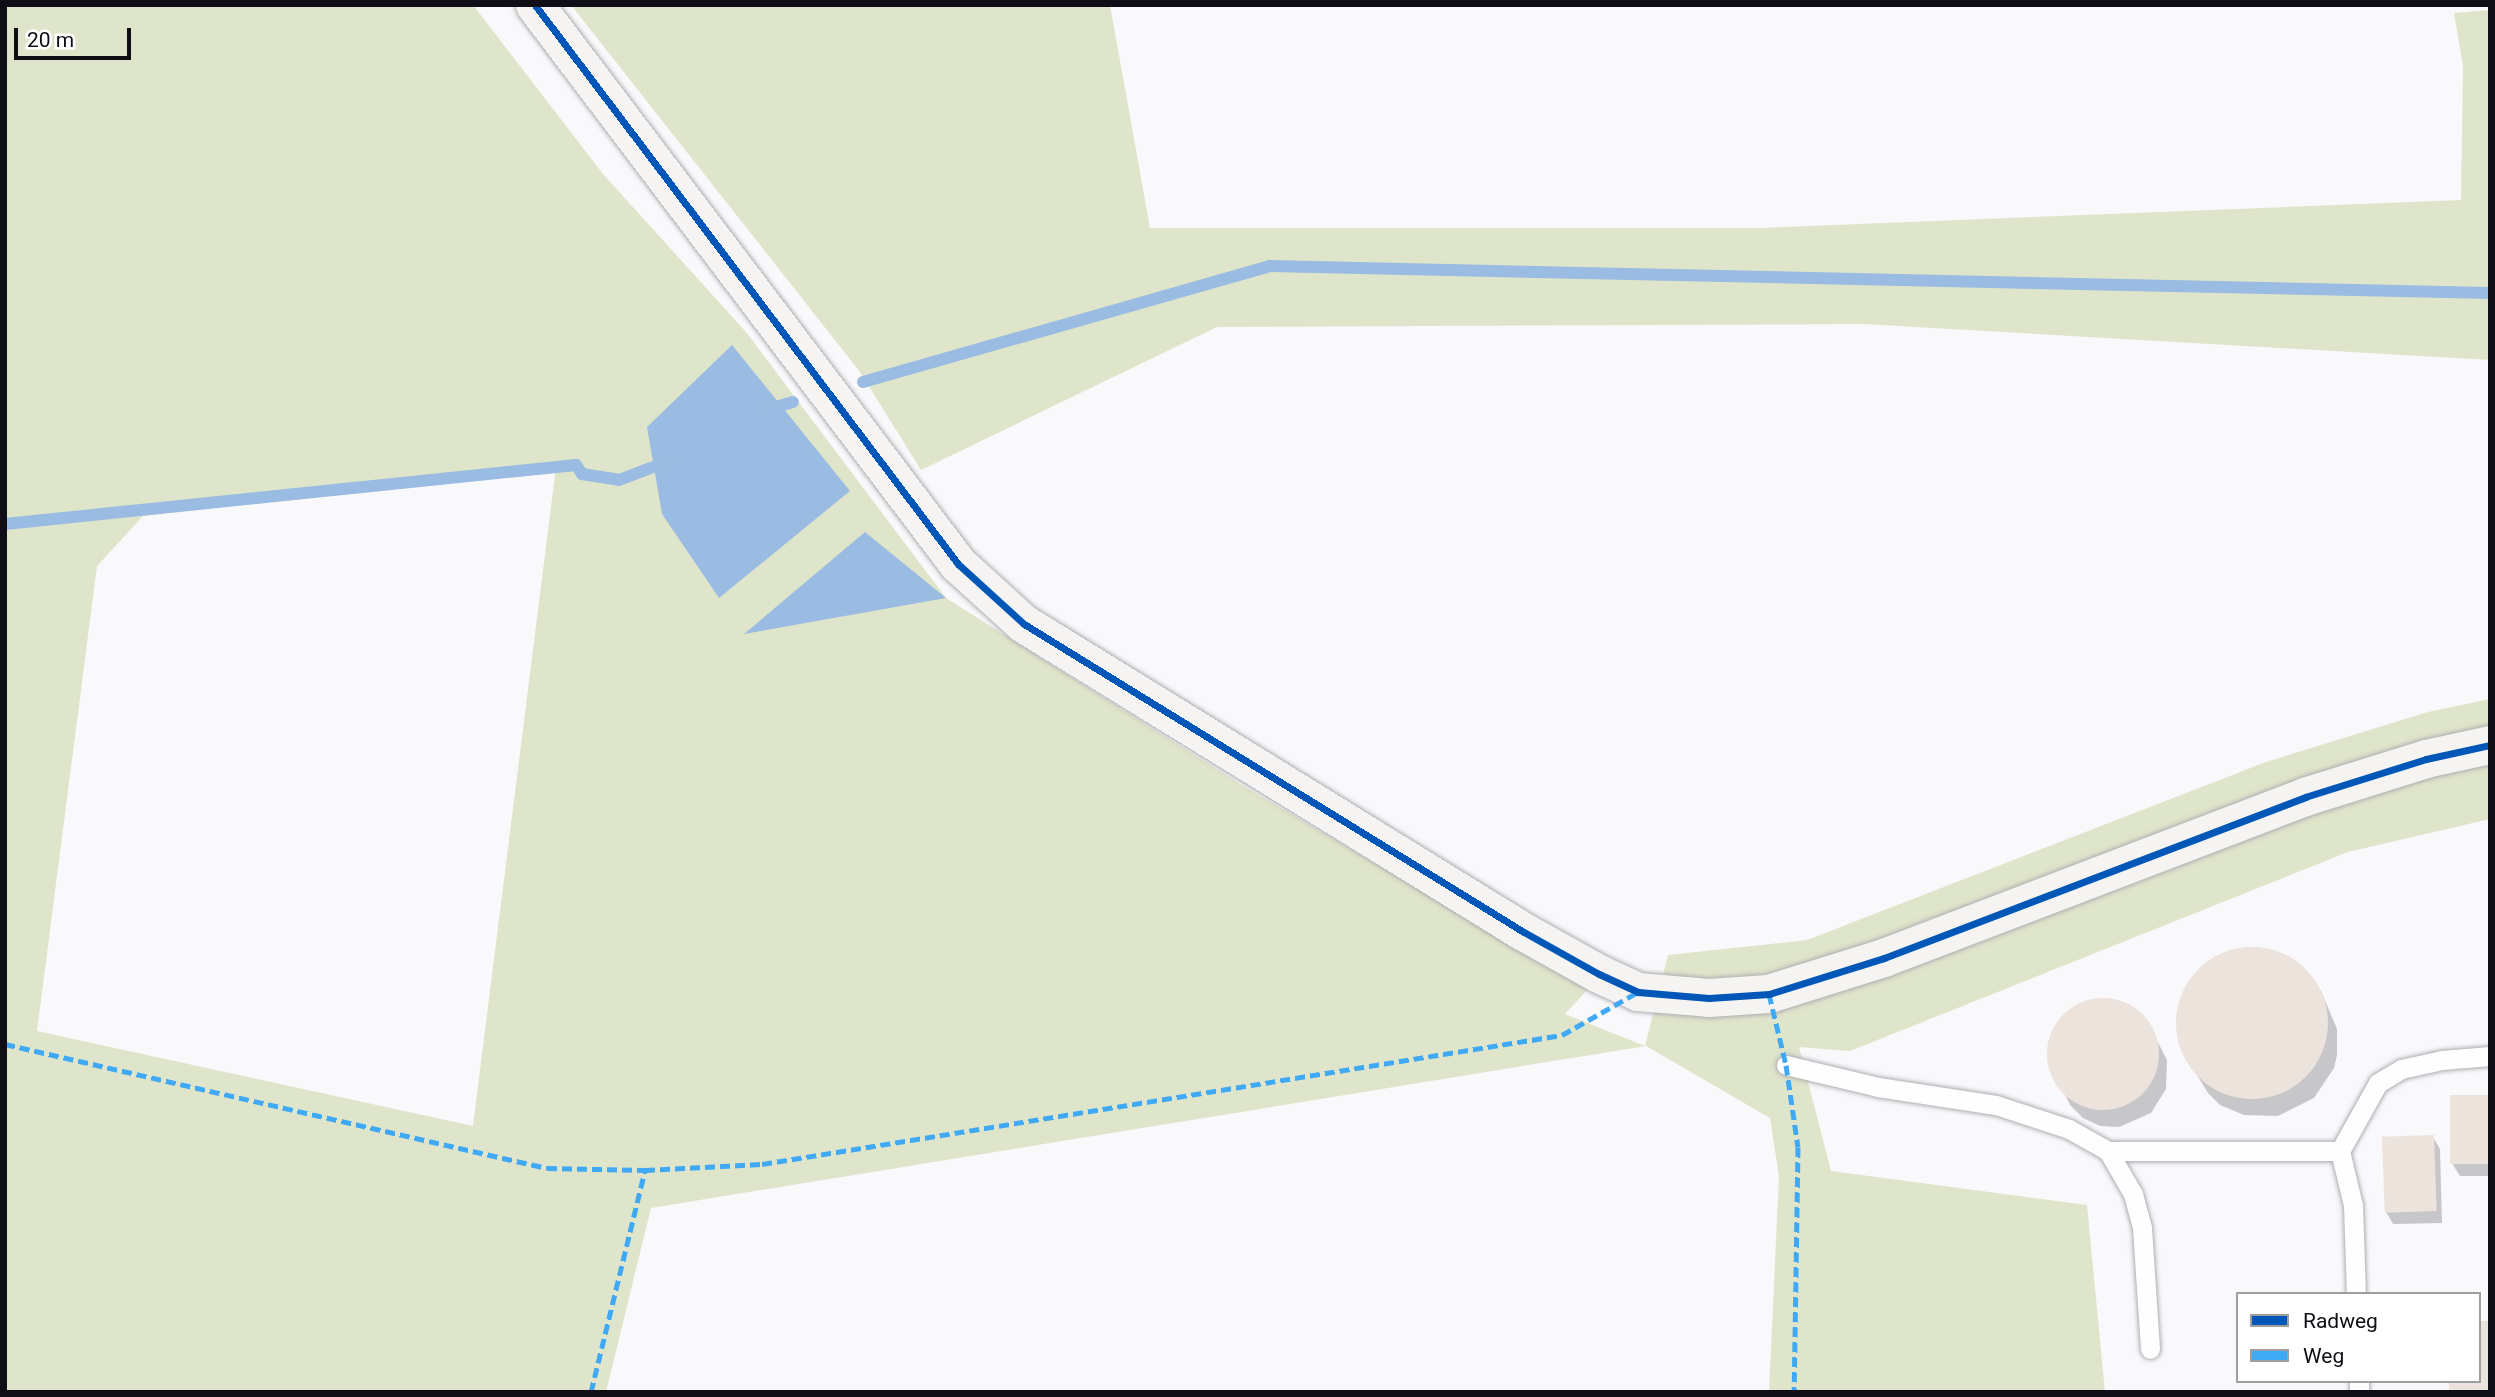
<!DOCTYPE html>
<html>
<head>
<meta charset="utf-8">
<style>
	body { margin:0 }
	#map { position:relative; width:2495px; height:1397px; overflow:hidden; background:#f9f8fb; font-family:Roboto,sans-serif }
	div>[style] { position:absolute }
	.green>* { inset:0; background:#dfe5ca }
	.water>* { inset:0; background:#9abce2 }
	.shadow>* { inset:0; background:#0003 }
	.stream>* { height:12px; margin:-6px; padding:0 6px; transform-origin:6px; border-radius:6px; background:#9abce2 }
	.building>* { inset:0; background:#ece3dc; transform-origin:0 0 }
	.round { border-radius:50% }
	.roads { filter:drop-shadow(0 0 2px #afaeb3) drop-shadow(0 0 2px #afaeb3) }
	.service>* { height:19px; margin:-9.5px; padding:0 9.5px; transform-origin:9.5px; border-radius:9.5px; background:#fefefe }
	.secondary>* { height:38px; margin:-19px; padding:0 19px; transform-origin:19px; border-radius:19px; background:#f6f4f2 }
	.quiet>* { height:5px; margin-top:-2.5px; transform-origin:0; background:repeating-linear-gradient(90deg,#3fa9f5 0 10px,transparent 0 15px) }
	.cycleway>* { height:7px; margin:-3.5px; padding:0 3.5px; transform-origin:3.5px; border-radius:3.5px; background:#0057b8 }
	span { translate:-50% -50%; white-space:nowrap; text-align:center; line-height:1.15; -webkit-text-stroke:5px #fff; paint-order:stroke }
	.frame { position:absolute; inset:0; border:7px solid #0f0d15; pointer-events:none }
	.legend { position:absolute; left:2236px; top:1292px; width:245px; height:91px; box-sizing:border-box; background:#fff; border:2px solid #9f9ea1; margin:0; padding:9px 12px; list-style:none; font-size:21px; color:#0f0d15 }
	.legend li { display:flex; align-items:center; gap:14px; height:35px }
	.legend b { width:35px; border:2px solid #9f9ea1 }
	.scale { position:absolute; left:14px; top:28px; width:117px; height:32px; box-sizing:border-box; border:4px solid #0f0d15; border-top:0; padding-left:9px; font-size:21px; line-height:24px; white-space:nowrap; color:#0f0d15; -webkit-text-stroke:5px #fff; paint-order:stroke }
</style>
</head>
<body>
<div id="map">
	<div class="green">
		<i style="clip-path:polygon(evenodd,5px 5px,473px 5px,603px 174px,746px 332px,946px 598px,1245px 787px,1588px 989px,1565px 1014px,1645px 1046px,1668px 955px,1807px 940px,2266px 762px,2428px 712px,2490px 699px,2490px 819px,2348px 852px,1850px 1051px,1799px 1047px,1831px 1171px,2087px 1205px,2105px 1392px,1769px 1392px,1779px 1176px,1770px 1118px,1646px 1046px,651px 1208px,606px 1392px,5px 1392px,5px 5px,556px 467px,473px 1126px,37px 1031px,97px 566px,143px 516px,556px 467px)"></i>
		<i style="clip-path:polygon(571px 5px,1110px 5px,1150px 228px,1759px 228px,2461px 200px,2463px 66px,2454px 13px,2490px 10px,2490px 360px,1864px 324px,1217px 327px,921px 470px,860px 372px)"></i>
	</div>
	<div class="water">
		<i style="clip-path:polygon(732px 345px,850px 491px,719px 598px,662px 514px,647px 427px)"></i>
		<i style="clip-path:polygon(865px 532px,946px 598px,744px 634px)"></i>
	</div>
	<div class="shadow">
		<i style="clip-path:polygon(2268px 949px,2292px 959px,2305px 970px,2321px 991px,2337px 1029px,2337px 1055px,2334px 1068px,2314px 1098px,2278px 1116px,2244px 1115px,2220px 1105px,2208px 1093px,2197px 1075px,2178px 1041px,2180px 1001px,2200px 968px,2232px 950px)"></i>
		<i style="clip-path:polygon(2098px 999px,2123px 1003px,2139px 1013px,2148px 1023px,2167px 1060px,2166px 1089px,2151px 1113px,2119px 1127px,2100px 1126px,2083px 1118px,2070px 1105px,2048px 1058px,2049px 1045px,2055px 1027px,2065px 1014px,2082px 1004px)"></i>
		<i style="clip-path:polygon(2490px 1097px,2490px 1176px,2460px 1176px,2453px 1165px)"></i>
		<i style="clip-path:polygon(2433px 1137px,2440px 1149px,2442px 1223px,2393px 1224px,2386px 1212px,2384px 1138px)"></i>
	</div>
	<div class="stream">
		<i style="left:863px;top:382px;width:422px;rotate:-15.9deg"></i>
		<i style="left:1269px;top:266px;width:1221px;rotate:1.27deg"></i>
		<i style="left:765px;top:410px;width:29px;rotate:-16deg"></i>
		<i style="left:5px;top:524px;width:574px;rotate:-5.9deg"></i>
		<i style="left:576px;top:465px;width:11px;rotate:56deg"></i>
		<i style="left:582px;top:474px;width:37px;rotate:9deg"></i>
		<i style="left:619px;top:480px;width:53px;rotate:-20.8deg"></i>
	</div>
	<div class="building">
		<i class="round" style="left:2176px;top:947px;width:152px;height:152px"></i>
		<i class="round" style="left:2047px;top:998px;width:112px;height:112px"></i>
		<i style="left:2490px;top:1095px;width:69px;height:40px;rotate:90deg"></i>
		<i style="left:2434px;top:1135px;width:76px;height:52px;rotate:88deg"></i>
		<i style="clip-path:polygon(2479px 1321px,2490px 1321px,2490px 1392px,2449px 1392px,2449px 1381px,2479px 1381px)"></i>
	</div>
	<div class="roads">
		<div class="service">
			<i style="left:1786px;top:1065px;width:95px;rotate:13.4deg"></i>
			<i style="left:1878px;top:1087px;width:119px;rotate:8.7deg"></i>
			<i style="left:1996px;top:1105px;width:77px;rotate:18.2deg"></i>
			<i style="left:2069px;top:1129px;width:45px;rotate:29.4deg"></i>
			<i style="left:2108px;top:1151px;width:50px;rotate:59.8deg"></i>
			<i style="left:2133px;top:1194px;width:35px;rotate:75deg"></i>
			<i style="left:2142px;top:1228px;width:121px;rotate:86.2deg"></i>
			<i style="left:2108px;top:1151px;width:232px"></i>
			<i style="left:2340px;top:1151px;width:78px;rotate:-60.8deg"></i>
			<i style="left:2378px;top:1083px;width:27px;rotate:-31deg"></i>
			<i style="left:2401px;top:1069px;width:42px;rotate:-12.4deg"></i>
			<i style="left:2442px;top:1060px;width:48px;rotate:-4.8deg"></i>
			<i style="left:2340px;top:1151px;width:56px;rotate:76.5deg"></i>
			<i style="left:2353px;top:1205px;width:89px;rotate:88.1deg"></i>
			<i style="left:2359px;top:1381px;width:11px;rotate:90deg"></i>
		</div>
		<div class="secondary">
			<i style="left:535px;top:5px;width:701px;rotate:52.88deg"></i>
			<i style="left:958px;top:564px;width:89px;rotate:42.3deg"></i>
			<i style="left:1024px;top:624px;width:585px;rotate:31.65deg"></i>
			<i style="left:1522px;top:931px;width:88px;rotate:29.2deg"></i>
			<i style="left:1599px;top:974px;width:43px;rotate:24.8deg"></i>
			<i style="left:1638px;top:992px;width:71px;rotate:4.8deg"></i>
			<i style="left:1709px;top:998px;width:60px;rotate:-3.8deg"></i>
			<i style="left:1769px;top:994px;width:121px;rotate:-17.4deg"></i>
			<i style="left:1884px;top:958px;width:451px;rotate:-20.9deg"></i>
			<i style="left:2305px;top:797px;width:127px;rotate:-17.4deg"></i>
			<i style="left:2426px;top:759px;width:66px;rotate:-12.3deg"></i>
		</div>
	</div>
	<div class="quiet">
		<i style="left:1769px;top:994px;width:73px;rotate:76.5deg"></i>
		<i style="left:1786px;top:1065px;width:83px;rotate:81.7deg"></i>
		<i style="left:1798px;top:1147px;width:245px;rotate:90.9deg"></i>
		<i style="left:5px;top:1044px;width:556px;rotate:12.89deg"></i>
		<i style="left:547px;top:1168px;width:98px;rotate:1.2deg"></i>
		<i style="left:645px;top:1170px;width:117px;rotate:-2.9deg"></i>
		<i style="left:762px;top:1164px;width:810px;rotate:-9.16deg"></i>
		<i style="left:1562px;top:1035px;width:87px;rotate:-29.5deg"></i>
		<i style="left:591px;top:1392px;width:228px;rotate:-76.3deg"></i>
	</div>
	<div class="cycleway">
		<i style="left:535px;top:5px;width:701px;rotate:52.88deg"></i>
		<i style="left:958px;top:564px;width:89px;rotate:42.3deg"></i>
		<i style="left:1024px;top:624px;width:585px;rotate:31.65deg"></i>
		<i style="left:1522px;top:931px;width:88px;rotate:29.2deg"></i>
		<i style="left:1599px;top:974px;width:43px;rotate:24.8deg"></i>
		<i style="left:1638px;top:992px;width:71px;rotate:4.8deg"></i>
		<i style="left:1709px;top:998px;width:60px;rotate:-3.8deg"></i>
		<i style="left:1769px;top:994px;width:121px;rotate:-17.4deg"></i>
		<i style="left:1884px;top:958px;width:451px;rotate:-20.9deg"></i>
		<i style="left:2305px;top:797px;width:127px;rotate:-17.4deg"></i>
		<i style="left:2426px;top:759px;width:66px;rotate:-12.3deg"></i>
	</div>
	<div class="frame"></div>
	<ul class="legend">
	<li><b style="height:9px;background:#0057b8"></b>Radweg</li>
	<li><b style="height:9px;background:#3fa9f5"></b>Weg</li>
	</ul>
	<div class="scale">20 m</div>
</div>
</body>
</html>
